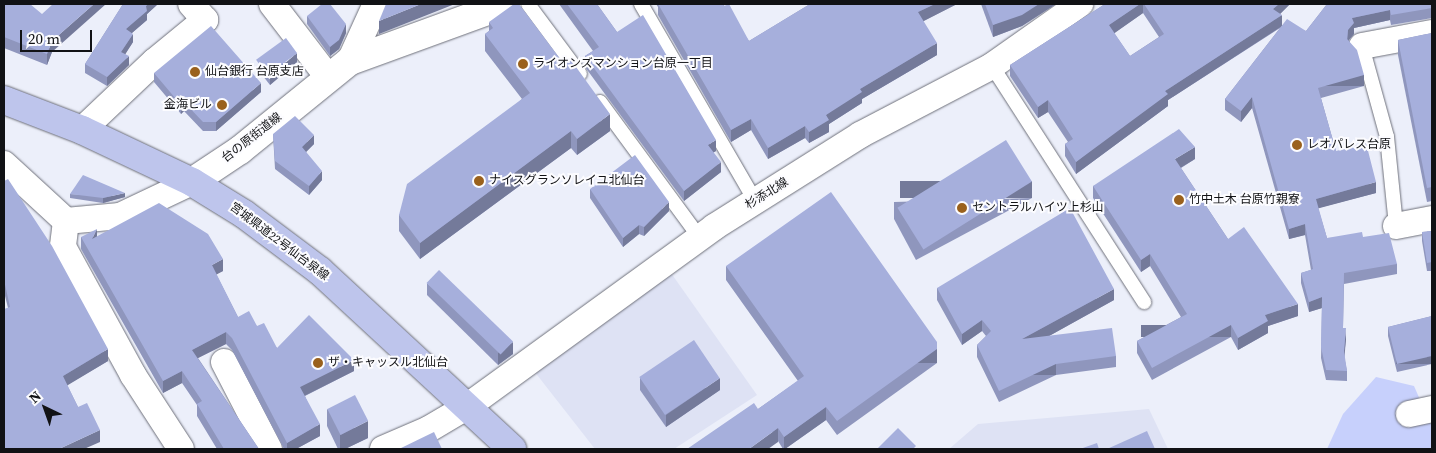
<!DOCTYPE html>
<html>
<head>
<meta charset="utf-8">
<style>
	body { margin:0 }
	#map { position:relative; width:1436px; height:453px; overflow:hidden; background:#eceffa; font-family:"Source Serif 4","Noto Sans JP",serif }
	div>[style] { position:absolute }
	.built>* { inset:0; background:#dee2f4 }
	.green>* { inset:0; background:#c7d0fc }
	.roads { filter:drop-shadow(0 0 1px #6e707a) drop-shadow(0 0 1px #6e707a) }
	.service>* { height:14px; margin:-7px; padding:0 7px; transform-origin:7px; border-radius:7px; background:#fff }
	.minor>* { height:26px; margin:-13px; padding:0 13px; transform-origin:13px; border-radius:13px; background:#fff }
	.tertiary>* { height:28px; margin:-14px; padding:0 14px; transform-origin:14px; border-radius:14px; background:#fff }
	.primary>* { height:28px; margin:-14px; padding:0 14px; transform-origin:14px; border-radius:14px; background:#bec5ec }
	.wall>* { inset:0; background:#8f96bd }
	.shaded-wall>* { inset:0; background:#747a9a; transform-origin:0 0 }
	.building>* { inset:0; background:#a6afdc; transform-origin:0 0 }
	.dots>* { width:14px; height:14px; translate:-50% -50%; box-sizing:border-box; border:2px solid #fcfcff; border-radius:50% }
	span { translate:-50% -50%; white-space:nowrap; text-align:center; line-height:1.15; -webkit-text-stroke:4px #fcfcff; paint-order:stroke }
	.poi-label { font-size:12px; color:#111215 }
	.left { translate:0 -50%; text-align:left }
	.right { translate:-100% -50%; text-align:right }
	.street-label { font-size:12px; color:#111215 }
	.frame { position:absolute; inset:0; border:5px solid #111215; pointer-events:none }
	.north { position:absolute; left:20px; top:383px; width:50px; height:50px; -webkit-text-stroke:4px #fcfcff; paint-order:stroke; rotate:318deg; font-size:14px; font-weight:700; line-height:20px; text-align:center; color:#111215 }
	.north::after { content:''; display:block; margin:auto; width:18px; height:22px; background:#111215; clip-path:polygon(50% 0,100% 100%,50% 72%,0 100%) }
	.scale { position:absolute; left:20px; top:30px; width:72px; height:22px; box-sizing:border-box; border:2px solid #111215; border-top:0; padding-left:6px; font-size:15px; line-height:18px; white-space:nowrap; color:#111215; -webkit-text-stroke:4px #fcfcff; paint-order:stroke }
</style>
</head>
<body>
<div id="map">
	<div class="built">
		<i style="clip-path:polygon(671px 273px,757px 395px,674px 449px,595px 449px,534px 371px)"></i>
		<i style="clip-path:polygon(1149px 409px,1168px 449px,949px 449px,978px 424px)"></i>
	</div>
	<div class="green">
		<i style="clip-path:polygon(1376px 377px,1414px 386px,1432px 427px,1432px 449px,1327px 449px,1343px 414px)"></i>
	</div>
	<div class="roads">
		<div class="service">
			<i style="left:528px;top:4px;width:87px;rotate:53.4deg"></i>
			<i style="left:641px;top:4px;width:228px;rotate:59.9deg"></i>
			<i style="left:1362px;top:46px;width:94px;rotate:74.6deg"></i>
			<i style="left:1387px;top:137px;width:89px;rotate:84.2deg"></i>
			<i style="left:992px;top:66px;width:281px;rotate:57.2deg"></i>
			<i style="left:600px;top:102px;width:169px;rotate:53.7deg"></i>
		</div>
		<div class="minor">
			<i style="left:272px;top:4px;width:92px;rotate:52.5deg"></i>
			<i style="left:1362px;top:46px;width:71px;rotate:-10.5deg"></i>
			<i style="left:350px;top:61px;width:63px;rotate:-65.5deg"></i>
			<i style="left:82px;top:130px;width:100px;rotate:-43.4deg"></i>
			<i style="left:155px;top:61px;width:65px;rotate:-39.4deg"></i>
			<i style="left:205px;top:20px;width:21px;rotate:-131deg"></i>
			<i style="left:4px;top:164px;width:84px;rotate:42.6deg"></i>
			<i style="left:66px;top:221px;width:54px;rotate:-5.3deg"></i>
			<i style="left:120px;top:216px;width:80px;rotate:-25.3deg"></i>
			<i style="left:66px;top:221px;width:26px;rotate:97deg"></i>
			<i style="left:63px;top:247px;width:146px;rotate:61.3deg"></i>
			<i style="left:133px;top:375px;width:88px;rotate:57deg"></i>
			<i style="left:1396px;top:226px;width:37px;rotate:-11deg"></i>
			<i style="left:224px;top:362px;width:98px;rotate:62.7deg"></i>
			<i style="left:1409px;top:414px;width:24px;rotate:-12deg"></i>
			<i style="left:383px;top:449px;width:50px;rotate:-23.5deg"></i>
			<i style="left:429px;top:429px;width:45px;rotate:-30.5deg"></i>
			<i style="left:468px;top:406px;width:304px;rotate:-36deg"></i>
			<i style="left:714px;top:227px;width:173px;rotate:-32.2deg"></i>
			<i style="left:860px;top:135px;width:149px;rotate:-27.6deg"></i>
			<i style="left:992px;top:66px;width:108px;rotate:-35.2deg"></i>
		</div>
		<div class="tertiary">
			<i style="left:192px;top:182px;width:58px;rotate:-33.7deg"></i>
			<i style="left:240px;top:150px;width:141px;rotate:-39deg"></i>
			<i style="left:350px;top:61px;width:167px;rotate:-20deg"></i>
		</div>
		<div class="primary">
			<i style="left:4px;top:100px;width:84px;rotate:21deg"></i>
			<i style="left:82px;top:130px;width:122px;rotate:25.3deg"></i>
			<i style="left:192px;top:182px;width:61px;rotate:31.6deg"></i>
			<i style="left:244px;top:214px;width:95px;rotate:36.9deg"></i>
			<i style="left:320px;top:271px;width:262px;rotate:42.8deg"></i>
		</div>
	</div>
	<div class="wall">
		<i style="clip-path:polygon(4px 4px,52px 52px,47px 65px,4px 48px)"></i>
		<i style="clip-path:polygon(123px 4px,158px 4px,147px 14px,147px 20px,132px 33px,133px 42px,125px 54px,129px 65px,107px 86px,85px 73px,85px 64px)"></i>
		<i style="clip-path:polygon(559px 4px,597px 4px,617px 32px,716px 151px,713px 152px,721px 172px,684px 201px,585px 67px,585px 56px,593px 51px)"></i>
		<i style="clip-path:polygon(656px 4px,723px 4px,749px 41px,810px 4px,957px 4px,923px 21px,937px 55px,862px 99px,862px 103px,829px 124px,829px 132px,809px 143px,805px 138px,768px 159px,751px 130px,731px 142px,658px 15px,658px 7px)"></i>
		<i style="clip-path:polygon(981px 4px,1056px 4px,1022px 26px,993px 37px)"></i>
		<i style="clip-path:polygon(evenodd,1105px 4px,1290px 4px,1280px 14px,1282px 25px,1306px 31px,1327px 4px,1432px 4px,1432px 18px,1391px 25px,1390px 20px,1354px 28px,1354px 34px,1349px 40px,1364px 86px,1321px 98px,1336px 151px,1376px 193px,1318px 208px,1327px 238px,1363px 237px,1397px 264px,1397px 274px,1344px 284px,1343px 328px,1346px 339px,1344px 356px,1347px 371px,1347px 381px,1326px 380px,1321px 358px,1322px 308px,1309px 312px,1301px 283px,1301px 273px,1311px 270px,1305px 235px,1289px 239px,1252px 108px,1241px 122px,1225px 110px,1225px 99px,1280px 28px,1168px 100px,1168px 106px,1076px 174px,1065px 156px,1065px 144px,1068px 142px,1048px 112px,1038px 118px,1010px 76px,1010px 65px,1105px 4px,1143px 13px,1159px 37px,1130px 56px,1114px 33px,1143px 13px)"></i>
		<i style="clip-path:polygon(307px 16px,346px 33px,339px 49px,330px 56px,307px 24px)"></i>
		<i style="clip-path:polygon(489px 22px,610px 131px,577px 155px,571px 148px,420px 259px,399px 231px,399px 215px,522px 99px,485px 51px,485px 34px,489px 31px)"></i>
		<i style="clip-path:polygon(1432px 33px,1432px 201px,1427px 202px,1398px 55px,1398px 40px)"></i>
		<i style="clip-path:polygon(297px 62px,270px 85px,259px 71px,259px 63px)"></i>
		<i style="clip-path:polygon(154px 73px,261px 92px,216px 131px,203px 131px,184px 111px,181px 114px,154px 82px)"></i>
		<i style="clip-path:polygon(273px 134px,314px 144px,306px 152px,322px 180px,309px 195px,275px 169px)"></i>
		<i style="clip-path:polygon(1195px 159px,1181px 168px,1228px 239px,1298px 316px,1268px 326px,1268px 333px,1238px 350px,1231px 337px,1152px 380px,1137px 353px,1137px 341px,1181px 317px,1150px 266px,1141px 272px,1093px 198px,1093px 186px)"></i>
		<i style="clip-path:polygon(4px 181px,108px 361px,67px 385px,78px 407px,100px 442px,8px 308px,4px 292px)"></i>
		<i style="clip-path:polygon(590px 189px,669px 211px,644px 236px,639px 234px,623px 247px,590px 198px)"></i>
		<i style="clip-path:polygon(70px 194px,125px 197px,103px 203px,70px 198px)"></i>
		<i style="clip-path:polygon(1032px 198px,916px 260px,894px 219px,894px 202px)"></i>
		<i style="clip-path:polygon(1432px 231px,1432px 271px,1427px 271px,1422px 241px,1422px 232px)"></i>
		<i style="clip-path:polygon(81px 237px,97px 237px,223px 271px,216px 274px,238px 317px,257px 326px,277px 348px,354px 371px,305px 396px,320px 436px,296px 449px,284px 449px,232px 350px,226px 344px,198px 358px,259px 449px,217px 449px,197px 416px,197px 405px,182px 383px,163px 393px,81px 249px)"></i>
		<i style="clip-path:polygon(726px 266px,937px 363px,837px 435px,826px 420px,785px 449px,783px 449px,758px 409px,798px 381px,726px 280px)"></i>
		<i style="clip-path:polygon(427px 283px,513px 354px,498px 365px,427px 295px)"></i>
		<i style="clip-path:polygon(937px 288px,1114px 300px,1049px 336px,1116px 356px,1116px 367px,1056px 375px,999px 402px,977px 357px,977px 345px,986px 336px,982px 331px,962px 345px,937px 300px)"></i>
		<i style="clip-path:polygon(1432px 316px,1432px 364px,1397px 372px,1388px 336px,1388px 327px)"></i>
		<i style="clip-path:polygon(640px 378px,720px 390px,666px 427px,640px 390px)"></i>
		<i style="clip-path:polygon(327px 409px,368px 438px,345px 449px,338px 449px,327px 426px)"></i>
	</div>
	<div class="shaded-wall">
		<i style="clip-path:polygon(94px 4px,106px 4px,52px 52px,47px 65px,47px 54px,52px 41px)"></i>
		<i style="clip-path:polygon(148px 4px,158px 4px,147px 14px,147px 20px,126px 38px,126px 29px)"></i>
		<i style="clip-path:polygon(421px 4px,455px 4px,379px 34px,379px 21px)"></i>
		<i style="clip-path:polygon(935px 4px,957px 4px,918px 24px,918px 12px)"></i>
		<i style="clip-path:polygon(1039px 4px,1056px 4px,1022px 26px,993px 37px,993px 25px)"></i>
		<i style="clip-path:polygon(1140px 4px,1143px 4px,1143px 13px,1109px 37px,1109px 25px)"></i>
		<i style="clip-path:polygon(1279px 4px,1290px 4px,1273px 21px,1273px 9px)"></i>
		<i style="clip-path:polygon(1390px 10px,1390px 20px,1354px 28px,1354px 34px,1348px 41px,1347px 49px,1348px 30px,1352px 18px)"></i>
		<i style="clip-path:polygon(1282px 15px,1282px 26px,1168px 100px,1168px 106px,1076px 174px,1076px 162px,1165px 91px)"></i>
		<i style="clip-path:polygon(346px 24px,346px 33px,339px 49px,330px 56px,330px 47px)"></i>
		<i style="clip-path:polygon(133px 34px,133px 42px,121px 61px,121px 52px)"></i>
		<i style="clip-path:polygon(937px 43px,937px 55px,862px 99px,862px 103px,829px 124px,829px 132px,809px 143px,809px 132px,826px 115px,860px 89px)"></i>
		<i style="clip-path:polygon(297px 53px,297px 62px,270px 85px,270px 76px)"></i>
		<i style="clip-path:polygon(129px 56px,129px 65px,107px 86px,107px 77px)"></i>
		<i style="left:1364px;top:75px;width:11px;height:48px;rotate:90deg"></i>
		<i style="clip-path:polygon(261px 83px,261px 92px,216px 131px,216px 122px)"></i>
		<i style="clip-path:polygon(1252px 97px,1252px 108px,1241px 122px,1241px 111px)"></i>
		<i style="clip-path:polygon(1048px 100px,1048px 112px,1038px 118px,1038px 107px)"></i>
		<i style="clip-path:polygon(184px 102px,184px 111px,181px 114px,181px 105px)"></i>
		<i style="clip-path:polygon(610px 114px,610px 131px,577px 155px,577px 139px)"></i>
		<i style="clip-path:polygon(751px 119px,751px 130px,731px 142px,731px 130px)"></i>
		<i style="clip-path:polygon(805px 126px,805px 138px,768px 159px,768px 148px)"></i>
		<i style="clip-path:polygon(571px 131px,571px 148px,420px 259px,420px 243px)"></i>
		<i style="clip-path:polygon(314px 135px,314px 144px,302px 156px,302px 147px)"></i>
		<i style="clip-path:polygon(716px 140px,716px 151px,708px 156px,708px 145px)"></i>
		<i style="clip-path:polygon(1195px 147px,1195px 159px,1175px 171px,1175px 159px)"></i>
		<i style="clip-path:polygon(721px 162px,721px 172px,684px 201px,684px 191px)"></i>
		<i style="clip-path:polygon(322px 171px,322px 180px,309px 195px,309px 186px)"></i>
		<i style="left:1032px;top:181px;width:17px;height:132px;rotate:90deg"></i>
		<i style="clip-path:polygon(1376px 182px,1376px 193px,1316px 209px,1316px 199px)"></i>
		<i style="clip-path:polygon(125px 193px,125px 197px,103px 203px,103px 198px)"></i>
		<i style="clip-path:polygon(669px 202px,669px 211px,644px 236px,644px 227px)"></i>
		<i style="clip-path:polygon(1305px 224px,1305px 235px,1289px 239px,1289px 229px)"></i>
		<i style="clip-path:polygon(639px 225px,639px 234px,623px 247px,623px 238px)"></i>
		<i style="clip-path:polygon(97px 229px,97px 241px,92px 239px)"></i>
		<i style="clip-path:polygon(1150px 254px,1150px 266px,1141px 272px,1141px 260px)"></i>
		<i style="clip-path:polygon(223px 259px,223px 271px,212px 277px,212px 265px)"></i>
		<i style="clip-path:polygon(1114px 289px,1114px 300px,1022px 351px,1022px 339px)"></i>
		<i style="clip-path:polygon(1322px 297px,1322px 308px,1309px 312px,1309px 302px)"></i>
		<i style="clip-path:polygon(1298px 304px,1298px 316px,1268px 326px,1268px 333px,1238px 350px,1238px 338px,1265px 315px)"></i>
		<i style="clip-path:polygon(982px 320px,982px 331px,962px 345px,962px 334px)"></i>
		<i style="left:1231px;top:325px;width:12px;height:90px;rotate:90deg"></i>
		<i style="clip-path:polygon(1346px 328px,1346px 339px,1344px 362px,1344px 351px)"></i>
		<i style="clip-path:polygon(226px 332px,226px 344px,192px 361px,192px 350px)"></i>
		<i style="clip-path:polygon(513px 342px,513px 354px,498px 365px,498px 353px)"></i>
		<i style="clip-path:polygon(108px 349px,108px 361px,63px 388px,63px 376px)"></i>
		<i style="left:937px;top:349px;width:14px;height:123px;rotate:90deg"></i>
		<i style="left:1432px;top:356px;width:8px;height:36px;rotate:90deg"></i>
		<i style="clip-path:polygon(354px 360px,354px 371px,300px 398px,300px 387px)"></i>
		<i style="left:1056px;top:364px;width:11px;height:63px;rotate:90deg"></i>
		<i style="clip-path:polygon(182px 371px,182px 383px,163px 393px,163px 381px)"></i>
		<i style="clip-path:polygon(720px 378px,720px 390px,666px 427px,666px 415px)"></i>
		<i style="clip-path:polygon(826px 407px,826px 420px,785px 449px,784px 449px,784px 437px)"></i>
		<i style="clip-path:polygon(368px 421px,368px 438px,345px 449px,340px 449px,340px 435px)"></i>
		<i style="clip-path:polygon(320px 424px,320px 436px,296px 449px,287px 449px,287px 443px)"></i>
		<i style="clip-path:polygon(778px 428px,778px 442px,768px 449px,749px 449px)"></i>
		<i style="clip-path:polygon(100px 430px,100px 442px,84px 449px,59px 449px)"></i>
	</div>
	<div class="building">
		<i style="clip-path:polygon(4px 4px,30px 4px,42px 14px,53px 4px,94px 4px,52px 41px,47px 54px,4px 37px)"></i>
		<i style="clip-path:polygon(123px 4px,148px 4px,146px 6px,147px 11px,126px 29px,133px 34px,121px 52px,129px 56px,107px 77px,85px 64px)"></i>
		<i style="clip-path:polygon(322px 4px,330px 4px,346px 24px,339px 40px,330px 47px,307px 16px)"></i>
		<i style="clip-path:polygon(386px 4px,421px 4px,379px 21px)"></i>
		<i style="clip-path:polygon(514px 4px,519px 4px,564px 64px,571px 60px,610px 114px,577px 139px,571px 131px,420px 243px,399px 215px,407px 184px,530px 93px,485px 34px,493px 28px,489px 22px)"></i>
		<i style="clip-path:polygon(567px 4px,597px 4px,617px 32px,643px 15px,716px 140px,708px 145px,721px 162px,684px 191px,585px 56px,599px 47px)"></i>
		<i style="clip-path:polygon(658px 4px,723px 4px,724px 6px,729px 4px,749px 41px,810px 4px,935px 4px,918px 12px,937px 43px,860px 89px,862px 92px,826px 115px,829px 120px,809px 132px,805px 126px,768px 148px,751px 119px,731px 130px)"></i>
		<i style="clip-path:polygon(985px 4px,1039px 4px,1022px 15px,993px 25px)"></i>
		<i style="clip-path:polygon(1105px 4px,1140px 4px,1109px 25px,1130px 56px,1164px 34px,1144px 4px,1279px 4px,1273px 9px,1282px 15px,1165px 91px,1168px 94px,1076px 162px,1065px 144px,1073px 139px,1048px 100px,1038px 107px,1010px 65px)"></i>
		<i style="clip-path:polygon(1327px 4px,1432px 4px,1432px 8px,1391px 15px,1390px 10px,1352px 18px,1354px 23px,1348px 30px,1347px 39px,1357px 50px,1364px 75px,1318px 88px,1336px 151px,1366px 143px,1376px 182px,1316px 199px,1327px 238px,1362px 232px,1363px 237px,1389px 233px,1397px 264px,1344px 273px,1343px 328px,1346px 328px,1344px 351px,1347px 371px,1326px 370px,1321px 347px,1322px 297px,1309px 302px,1301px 273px,1313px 269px,1305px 224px,1289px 229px,1252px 97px,1241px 111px,1225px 99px,1287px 19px,1306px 31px)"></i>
		<i style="clip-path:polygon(211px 26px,261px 83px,216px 122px,203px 122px,184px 102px,181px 105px,154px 73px)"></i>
		<i style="clip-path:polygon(1432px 33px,1432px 187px,1427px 188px,1398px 40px)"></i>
		<i style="left:286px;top:38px;width:19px;height:37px;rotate:54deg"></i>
		<i style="clip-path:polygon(295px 116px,314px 135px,302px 147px,322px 171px,309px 186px,275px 161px,273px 134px)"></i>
		<i style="clip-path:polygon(1179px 129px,1195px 147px,1175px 159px,1228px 239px,1244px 227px,1298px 304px,1265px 315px,1268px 321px,1238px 338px,1231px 325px,1152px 368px,1137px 341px,1187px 314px,1150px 254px,1141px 260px,1093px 186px)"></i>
		<i style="left:1006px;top:140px;width:49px;height:128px;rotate:58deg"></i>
		<i style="clip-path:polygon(635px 155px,669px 202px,644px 227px,639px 225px,623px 238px,590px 189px)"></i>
		<i style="clip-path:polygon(83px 175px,125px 193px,103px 198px,70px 194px)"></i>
		<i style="clip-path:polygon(8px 179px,52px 246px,108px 349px,63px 376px,78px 407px,87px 403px,100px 430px,59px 449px,4px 449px,4px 309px,10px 307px,4px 280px,4px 181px)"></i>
		<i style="clip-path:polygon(831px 192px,937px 342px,937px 349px,837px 421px,826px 407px,784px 437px,778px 428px,749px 449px,687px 449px,754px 403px,758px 409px,804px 376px,726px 266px)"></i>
		<i style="clip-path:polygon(159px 203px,208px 234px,223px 259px,212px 265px,238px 317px,249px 311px,257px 326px,264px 323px,277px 348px,309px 315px,354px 360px,300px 387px,320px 424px,287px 443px,232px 338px,226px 332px,192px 350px,259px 449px,224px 449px,197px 404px,202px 401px,182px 371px,163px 381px,81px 237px,97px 229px,92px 239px)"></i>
		<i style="clip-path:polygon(1070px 208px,1114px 289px,1022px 339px,1112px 328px,1116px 356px,1056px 364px,999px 391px,977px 345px,991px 331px,982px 320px,962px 334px,937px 288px)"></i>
		<i style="clip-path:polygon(1432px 231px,1432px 262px,1427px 263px,1422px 232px)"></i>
		<i style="left:439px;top:270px;width:103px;height:18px;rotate:44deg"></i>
		<i style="clip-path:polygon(1432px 316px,1432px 356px,1397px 364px,1388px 327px)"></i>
		<i style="left:694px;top:340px;width:46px;height:66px;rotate:56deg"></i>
		<i style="left:355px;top:395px;width:29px;height:31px;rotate:63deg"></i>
		<i style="clip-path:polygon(898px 428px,916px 446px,913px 449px,877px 449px)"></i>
		<i style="clip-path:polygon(1147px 431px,1155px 449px,1107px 449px)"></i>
		<i style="clip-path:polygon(434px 432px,442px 449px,399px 449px)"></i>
		<i style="clip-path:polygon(1097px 443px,1099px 449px,1080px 449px)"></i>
	</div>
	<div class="dots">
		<i style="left:523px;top:64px;background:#9a611d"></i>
		<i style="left:195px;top:72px;background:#9a611d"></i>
		<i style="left:222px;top:105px;background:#9a611d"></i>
		<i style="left:1297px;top:145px;background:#9a611d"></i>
		<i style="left:479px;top:181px;background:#9a611d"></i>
		<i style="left:1179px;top:200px;background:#9a611d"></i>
		<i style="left:962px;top:208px;background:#9a611d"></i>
		<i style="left:318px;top:363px;background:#9a611d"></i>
	</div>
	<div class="poi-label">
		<span class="left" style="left:533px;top:64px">ライオンズマンション台原一丁目</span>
		<span class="left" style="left:205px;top:72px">仙台銀行 台原支店</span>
		<span class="right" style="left:212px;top:105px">金海ビル</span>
		<span class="left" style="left:1307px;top:145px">レオパレス台原</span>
		<span class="left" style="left:489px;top:181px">ナイスグランソレイユ北仙台</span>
		<span class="left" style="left:1189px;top:200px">竹中土木 台原竹親寮</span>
		<span class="left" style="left:972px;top:208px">セントラルハイツ上杉山</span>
		<span class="left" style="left:328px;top:363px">ザ・キャッスル北仙台</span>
	</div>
	<div class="street-label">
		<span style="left:252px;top:138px;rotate:-38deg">台の原街道線</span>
		<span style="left:767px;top:194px;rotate:-32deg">杉添北線</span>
		<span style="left:279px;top:242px;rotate:37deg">宮城県道22号仙台泉線</span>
	</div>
	<div class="frame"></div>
	<div class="north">N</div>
	<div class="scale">20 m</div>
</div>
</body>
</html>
